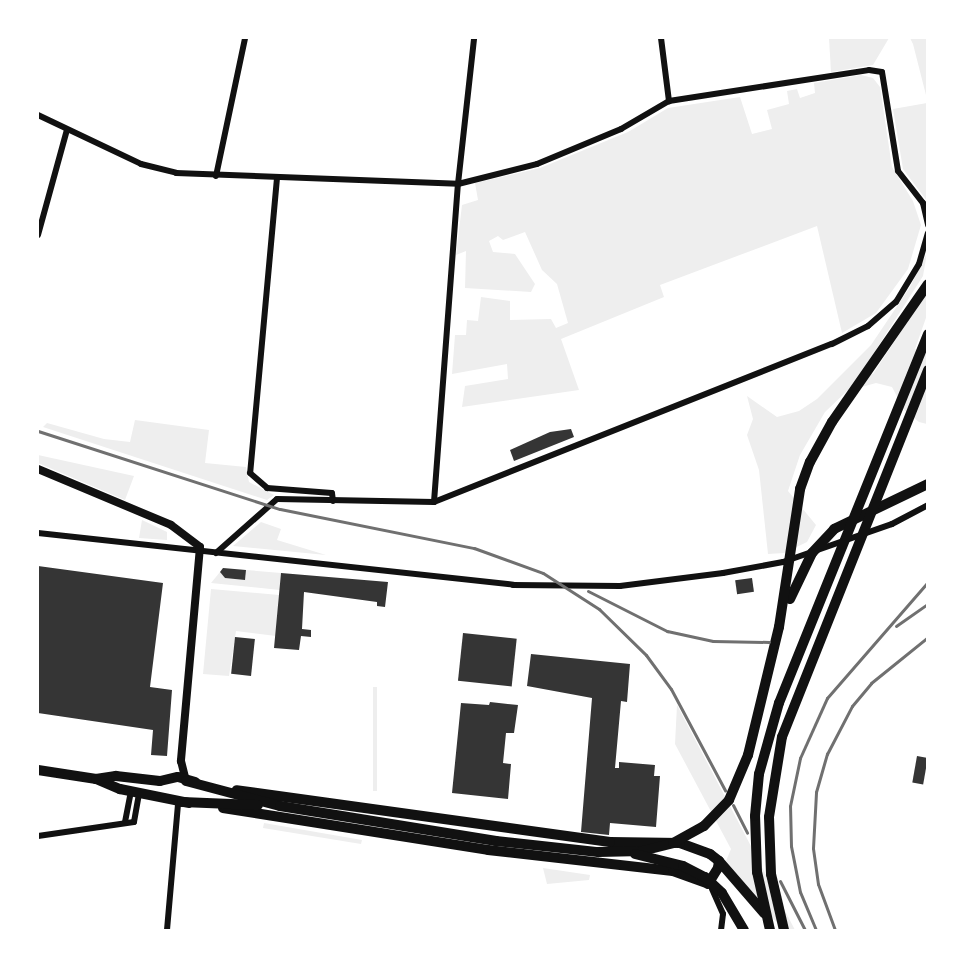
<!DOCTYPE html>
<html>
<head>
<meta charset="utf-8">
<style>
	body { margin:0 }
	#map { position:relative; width:965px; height:968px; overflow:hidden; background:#fff; font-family:"Work Sans",sans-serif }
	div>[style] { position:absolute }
	.green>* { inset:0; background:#eee; transform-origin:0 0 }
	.building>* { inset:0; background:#353535; transform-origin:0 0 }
	.minor>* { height:6px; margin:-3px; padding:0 3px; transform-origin:3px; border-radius:3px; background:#111 }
	.tertiary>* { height:8px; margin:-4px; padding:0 4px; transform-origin:4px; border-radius:4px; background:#111 }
	.primary>* { height:10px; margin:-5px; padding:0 5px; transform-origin:5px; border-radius:5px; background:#111 }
	.trunk>* { height:10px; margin:-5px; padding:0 5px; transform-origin:5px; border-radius:5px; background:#111 }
	.rail>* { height:3px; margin:-1.5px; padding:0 1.5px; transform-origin:1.5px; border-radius:1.5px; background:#707070 }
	span { translate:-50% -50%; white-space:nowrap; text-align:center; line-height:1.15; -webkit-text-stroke:5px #fff; paint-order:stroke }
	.frame { position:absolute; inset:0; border:39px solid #fff; pointer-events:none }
</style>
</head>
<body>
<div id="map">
	<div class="green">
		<i style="clip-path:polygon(829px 38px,889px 38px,873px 65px,831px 72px)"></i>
		<i style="clip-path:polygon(910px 38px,927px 39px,927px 99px,913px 44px)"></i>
		<i style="clip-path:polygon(861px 75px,873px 78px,880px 87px,892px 167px,913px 201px,921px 225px,908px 269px,876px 313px,842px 333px,817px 226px,660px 285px,664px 297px,561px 339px,579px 390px,462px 407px,465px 386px,508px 379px,507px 364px,452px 374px,455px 335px,466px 335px,467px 320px,478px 321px,481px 297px,510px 301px,510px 320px,551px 319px,556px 328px,568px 323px,557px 284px,542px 270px,525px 232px,503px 240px,498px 236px,489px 241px,493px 252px,515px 254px,535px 284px,531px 292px,465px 288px,466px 251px,456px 255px,462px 205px,478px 200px,475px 183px,540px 168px,628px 132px,668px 108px,740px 97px,752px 134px,772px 129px,767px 110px,789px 104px,787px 91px,797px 89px,800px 98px,815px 93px,814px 83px)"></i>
		<i style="clip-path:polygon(927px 103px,928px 103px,927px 201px,903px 169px,893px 109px)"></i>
		<i style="clip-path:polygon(927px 253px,923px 276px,863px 370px,873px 374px,927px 292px,927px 315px,915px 349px,927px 354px,927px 424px,919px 422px,904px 410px,892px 387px,876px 383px,847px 391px,825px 412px,800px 455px,788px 491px,816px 525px,807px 542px,784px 553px,768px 554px,759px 470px,747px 435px,753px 419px,747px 396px,777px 417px,799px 411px,817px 399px,871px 345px,910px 287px)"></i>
		<i style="clip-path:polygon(135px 420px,209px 430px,205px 463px,246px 467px,249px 482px,274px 495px,267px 500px,43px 427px,47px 423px,104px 439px,130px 442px)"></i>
		<i style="clip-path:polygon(38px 455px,134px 476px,125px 500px,38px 463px)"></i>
		<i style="clip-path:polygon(142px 520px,167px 532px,167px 540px,139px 538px)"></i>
		<i style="clip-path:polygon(261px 522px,281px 529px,277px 540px,326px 555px,233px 546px)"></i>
		<i style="clip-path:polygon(246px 570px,281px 573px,280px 590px,211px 583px,220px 572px,225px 578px,245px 580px)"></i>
		<i style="clip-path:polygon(211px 589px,279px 595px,276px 636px,236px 631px,229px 676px,203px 674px)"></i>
		<i style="left:373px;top:687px;width:4px;height:104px"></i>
		<i style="clip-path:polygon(677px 705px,795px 930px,783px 930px,726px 861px,731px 849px,675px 744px)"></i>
		<i style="clip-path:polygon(264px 823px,362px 840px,361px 844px,263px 828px)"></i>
		<i style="clip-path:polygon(543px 868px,590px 875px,589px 880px,547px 884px)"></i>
	</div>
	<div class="building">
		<i style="clip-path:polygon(571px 429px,574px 437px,514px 461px,510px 450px,550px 432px)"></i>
		<i style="clip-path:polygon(38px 566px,163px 583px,150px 687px,172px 690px,167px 756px,151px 755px,153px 730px,38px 713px)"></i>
		<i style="clip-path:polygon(223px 568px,246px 570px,245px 580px,225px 578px,220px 572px)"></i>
		<i style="clip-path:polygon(281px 573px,388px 582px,385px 607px,377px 606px,377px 602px,304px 592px,302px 629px,311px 630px,311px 637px,301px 636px,299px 650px,274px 648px)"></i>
		<i style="left:752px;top:578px;width:14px;height:17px;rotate:82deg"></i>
		<i style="left:463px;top:633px;width:54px;height:48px;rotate:6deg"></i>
		<i style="left:235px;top:637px;width:20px;height:37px;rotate:6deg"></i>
		<i style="clip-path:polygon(531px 654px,630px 664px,627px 702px,621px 701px,615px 768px,619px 768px,619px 762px,655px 765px,654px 776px,660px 776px,656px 827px,610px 823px,609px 835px,581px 832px,592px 698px,527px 686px)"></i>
		<i style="clip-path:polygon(490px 702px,518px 705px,514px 733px,506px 733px,503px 763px,511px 764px,508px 799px,452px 793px,461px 703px,489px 705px)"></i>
		<i style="left:917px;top:756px;width:11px;height:27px;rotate:10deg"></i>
	</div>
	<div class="minor">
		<i style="left:661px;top:38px;width:64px;rotate:82.8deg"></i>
		<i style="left:38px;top:115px;width:114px;rotate:25.4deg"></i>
		<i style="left:141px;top:164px;width:36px;rotate:14deg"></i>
		<i style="left:176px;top:173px;width:282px;rotate:2.2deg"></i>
		<i style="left:458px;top:184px;width:81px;rotate:-14.2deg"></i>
		<i style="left:537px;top:164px;width:91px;rotate:-22.6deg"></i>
		<i style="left:621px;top:129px;width:56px;rotate:-30.3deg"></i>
		<i style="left:669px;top:101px;width:202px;rotate:-8.8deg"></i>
		<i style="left:869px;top:70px;width:13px;rotate:9deg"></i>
		<i style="left:882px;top:72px;width:100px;rotate:80.8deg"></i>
		<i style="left:898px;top:171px;width:41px;rotate:52deg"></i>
		<i style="left:923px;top:203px;width:23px;rotate:77deg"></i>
		<i style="left:216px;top:176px;width:141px;rotate:-78.1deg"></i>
		<i style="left:277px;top:178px;width:296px;rotate:95.2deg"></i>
		<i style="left:250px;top:473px;width:23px;rotate:41deg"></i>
		<i style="left:267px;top:488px;width:65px;rotate:4.4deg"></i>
		<i style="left:332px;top:493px;width:8px;rotate:83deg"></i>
		<i style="left:38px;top:235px;width:109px;rotate:-74.6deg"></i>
		<i style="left:434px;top:502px;width:319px;rotate:-85.7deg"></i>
		<i style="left:458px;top:184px;width:147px;rotate:-83.7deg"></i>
		<i style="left:38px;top:533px;width:478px;rotate:6.2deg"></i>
		<i style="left:513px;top:585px;width:107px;rotate:0.5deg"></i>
		<i style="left:620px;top:586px;width:104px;rotate:-7.2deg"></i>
		<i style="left:723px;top:573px;width:61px;rotate:-10.4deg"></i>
		<i style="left:783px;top:562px;width:115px;rotate:-19.2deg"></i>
		<i style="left:892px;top:524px;width:41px;rotate:-27.8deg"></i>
		<i style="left:216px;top:553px;width:81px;rotate:-41.5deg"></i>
		<i style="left:277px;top:499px;width:157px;rotate:1.1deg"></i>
		<i style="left:434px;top:502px;width:428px;rotate:-21.7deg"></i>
		<i style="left:832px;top:344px;width:40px;rotate:-26.6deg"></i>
		<i style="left:868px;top:326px;width:37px;rotate:-41deg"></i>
		<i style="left:896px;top:302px;width:44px;rotate:-58.8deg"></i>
		<i style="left:919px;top:264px;width:32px;rotate:-74deg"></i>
		<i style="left:125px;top:822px;width:31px;rotate:-79deg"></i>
		<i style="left:38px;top:836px;width:97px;rotate:-8.3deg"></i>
		<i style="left:134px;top:822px;width:29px;rotate:-80deg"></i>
		<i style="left:712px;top:889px;width:27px;rotate:66deg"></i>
		<i style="left:723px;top:914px;width:16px;rotate:97deg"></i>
		<i style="left:167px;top:930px;width:127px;rotate:-85deg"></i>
	</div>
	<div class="tertiary">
		<i style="left:38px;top:469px;width:144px;rotate:22.8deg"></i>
		<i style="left:171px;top:525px;width:36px;rotate:37deg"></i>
		<i style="left:200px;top:547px;width:215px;rotate:95.1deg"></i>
		<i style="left:181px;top:761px;width:21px;rotate:76deg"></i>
	</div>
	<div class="primary">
		<i style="left:38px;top:770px;width:59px;rotate:8.8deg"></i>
		<i style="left:96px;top:779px;width:26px;rotate:23deg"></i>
		<i style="left:120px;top:789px;width:70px;rotate:11.5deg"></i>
		<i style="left:96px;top:779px;width:20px;rotate:-9deg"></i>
		<i style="left:116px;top:776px;width:44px;rotate:6.5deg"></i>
		<i style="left:160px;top:781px;width:18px;rotate:-13deg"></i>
		<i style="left:178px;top:777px;width:18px;rotate:16deg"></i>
		<i style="left:223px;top:808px;width:268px;rotate:9deg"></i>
		<i style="left:488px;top:850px;width:186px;rotate:6.5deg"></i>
		<i style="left:673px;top:871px;width:37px;rotate:20deg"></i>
		<i style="left:708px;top:884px;width:19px;rotate:-58deg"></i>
		<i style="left:718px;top:868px;width:7px;rotate:-82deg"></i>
		<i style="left:719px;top:861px;width:11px;rotate:-142deg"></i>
		<i style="left:710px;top:854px;width:32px;rotate:-160deg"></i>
		<i style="left:680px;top:843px;width:70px;rotate:-179.2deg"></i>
		<i style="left:610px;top:842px;width:377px;rotate:-172.1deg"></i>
	</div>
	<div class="trunk">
		<i style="left:790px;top:599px;width:51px;rotate:-64.4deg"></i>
		<i style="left:812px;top:553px;width:33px;rotate:-47deg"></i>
		<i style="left:834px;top:529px;width:104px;rotate:-25.6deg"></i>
		<i style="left:186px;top:781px;width:97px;rotate:14.9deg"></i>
		<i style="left:280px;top:806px;width:219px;rotate:9.2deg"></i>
		<i style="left:496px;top:841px;width:103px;rotate:6.2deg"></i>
		<i style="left:598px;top:852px;width:44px;rotate:-1.3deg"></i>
		<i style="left:642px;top:851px;width:32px;rotate:-14deg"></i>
		<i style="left:673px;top:843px;width:35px;rotate:-29deg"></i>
		<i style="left:704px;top:826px;width:36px;rotate:-46deg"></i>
		<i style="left:729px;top:800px;width:49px;rotate:-67.1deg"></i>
		<i style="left:748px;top:755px;width:132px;rotate:-76.4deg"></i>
		<i style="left:779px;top:627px;width:140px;rotate:-81.3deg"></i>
		<i style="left:800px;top:489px;width:29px;rotate:-70deg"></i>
		<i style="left:810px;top:462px;width:46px;rotate:-61.2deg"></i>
		<i style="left:832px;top:422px;width:168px;rotate:-55.2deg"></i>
		<i style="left:182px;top:802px;width:76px;rotate:2.3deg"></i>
		<i style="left:635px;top:854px;width:49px;rotate:14deg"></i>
		<i style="left:683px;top:866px;width:25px;rotate:27deg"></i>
		<i style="left:705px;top:877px;width:23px;rotate:43deg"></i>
		<i style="left:722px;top:893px;width:43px;rotate:59.3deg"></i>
		<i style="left:719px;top:861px;width:69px;rotate:49.1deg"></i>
		<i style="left:770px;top:930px;width:59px;rotate:-102.6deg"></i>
		<i style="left:757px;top:872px;width:56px;rotate:-92deg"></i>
		<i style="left:755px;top:816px;width:42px;rotate:-84.6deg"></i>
		<i style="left:759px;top:774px;width:74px;rotate:-74.3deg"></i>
		<i style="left:779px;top:703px;width:398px;rotate:-68deg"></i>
		<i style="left:784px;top:930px;width:57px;rotate:-103.1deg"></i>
		<i style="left:771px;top:874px;width:57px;rotate:-92deg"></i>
		<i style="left:769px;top:817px;width:81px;rotate:-80.8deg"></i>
		<i style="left:782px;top:737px;width:395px;rotate:-68.3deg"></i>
	</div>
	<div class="rail">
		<i style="left:38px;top:431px;width:254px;rotate:17.9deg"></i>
		<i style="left:280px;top:509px;width:198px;rotate:11.4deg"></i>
		<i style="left:474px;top:548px;width:73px;rotate:19.9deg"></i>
		<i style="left:543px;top:573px;width:67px;rotate:32.7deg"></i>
		<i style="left:599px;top:609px;width:66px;rotate:44.4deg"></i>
		<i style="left:646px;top:655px;width:42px;rotate:53.7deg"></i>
		<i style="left:671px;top:689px;width:115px;rotate:61.9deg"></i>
		<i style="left:588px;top:591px;width:89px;rotate:26.9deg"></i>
		<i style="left:667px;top:631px;width:47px;rotate:12.3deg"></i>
		<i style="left:713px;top:641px;width:56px;rotate:1deg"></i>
		<i style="left:896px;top:626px;width:39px;rotate:-35deg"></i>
		<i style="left:733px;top:805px;width:31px;rotate:63deg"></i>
		<i style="left:780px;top:881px;width:55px;rotate:63deg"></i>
		<i style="left:816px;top:930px;width:41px;rotate:-112.8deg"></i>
		<i style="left:800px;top:892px;width:47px;rotate:-101.1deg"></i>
		<i style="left:791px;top:846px;width:40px;rotate:-91.4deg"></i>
		<i style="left:790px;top:806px;width:49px;rotate:-78.2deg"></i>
		<i style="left:800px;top:758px;width:66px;rotate:-65.8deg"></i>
		<i style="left:827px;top:698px;width:154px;rotate:-49deg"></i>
		<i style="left:835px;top:930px;width:49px;rotate:-110.3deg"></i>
		<i style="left:818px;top:884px;width:36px;rotate:-98deg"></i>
		<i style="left:813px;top:848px;width:56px;rotate:-86.9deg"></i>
		<i style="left:816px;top:792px;width:40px;rotate:-74deg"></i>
		<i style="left:827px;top:754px;width:54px;rotate:-62.5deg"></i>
		<i style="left:852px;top:706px;width:30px;rotate:-50deg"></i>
		<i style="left:871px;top:683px;width:73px;rotate:-38.9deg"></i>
	</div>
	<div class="frame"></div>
</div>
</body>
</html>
